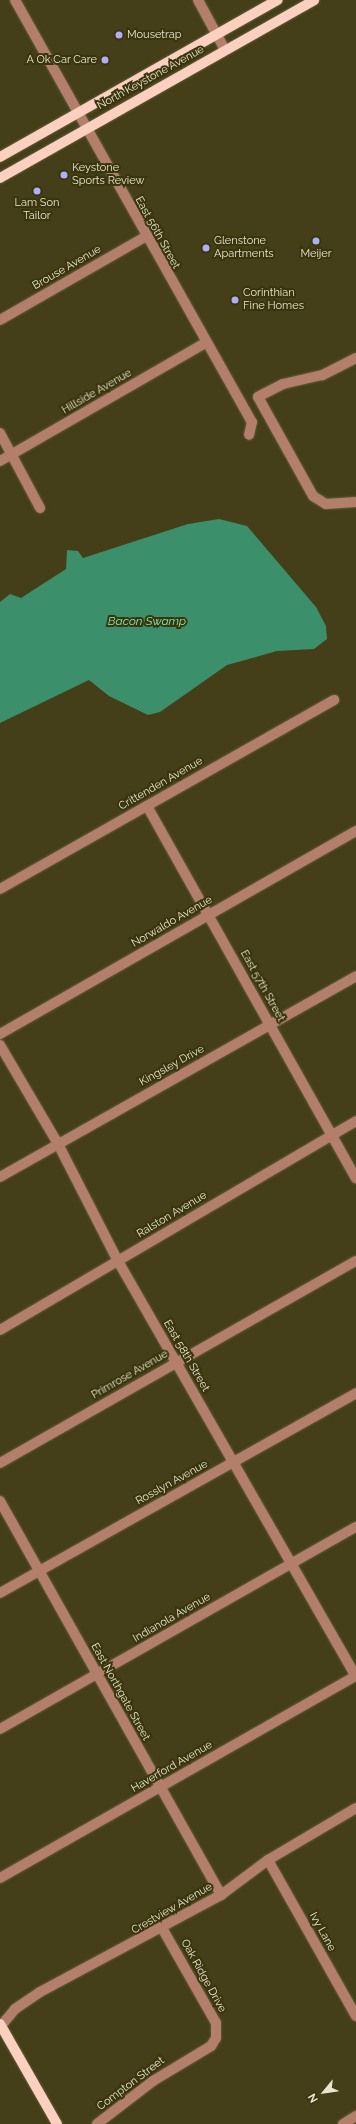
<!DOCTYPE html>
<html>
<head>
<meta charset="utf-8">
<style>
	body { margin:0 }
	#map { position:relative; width:356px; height:2124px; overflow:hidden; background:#443f19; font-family:Raleway,sans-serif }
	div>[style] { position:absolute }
	.water>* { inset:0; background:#3b8f6b }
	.roads { filter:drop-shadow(0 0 1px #615d3a) drop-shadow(0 0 1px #615d3a) }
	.minor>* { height:10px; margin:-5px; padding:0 5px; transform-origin:5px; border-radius:5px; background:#b37f6b }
	.major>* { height:10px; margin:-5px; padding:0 5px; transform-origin:5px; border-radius:5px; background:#fbd0bf }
	.dots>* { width:11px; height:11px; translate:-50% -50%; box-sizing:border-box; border:2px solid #3a350d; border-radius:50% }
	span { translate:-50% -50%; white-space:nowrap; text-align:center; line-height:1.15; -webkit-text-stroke:4px #3a350d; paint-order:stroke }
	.poi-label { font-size:11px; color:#e7e5cf }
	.left { translate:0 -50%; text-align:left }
	.right { translate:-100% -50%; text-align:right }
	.street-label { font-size:11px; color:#e7e5cf }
	.water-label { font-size:12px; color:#7ceeba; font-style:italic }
	.north { position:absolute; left:304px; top:2072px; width:40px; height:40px; -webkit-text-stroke:3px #3a350d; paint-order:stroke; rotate:241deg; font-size:11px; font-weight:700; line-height:16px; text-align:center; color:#e7e5cf }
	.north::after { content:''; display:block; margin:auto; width:14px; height:18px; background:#e7e5cf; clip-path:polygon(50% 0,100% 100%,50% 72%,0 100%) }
</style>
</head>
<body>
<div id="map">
	<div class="water">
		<i style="clip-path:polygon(219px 519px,247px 526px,316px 607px,326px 626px,327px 639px,314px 649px,277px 651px,227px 665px,160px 712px,148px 715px,109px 696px,89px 680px,0 723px,0 602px,10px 594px,21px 598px,66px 569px,67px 550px,78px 551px,83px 558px,188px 524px)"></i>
	</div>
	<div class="roads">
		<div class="minor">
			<i style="left:15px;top:0;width:484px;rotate:60.7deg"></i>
			<i style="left:252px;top:422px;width:13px;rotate:103deg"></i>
			<i style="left:198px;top:0;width:57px;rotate:61.6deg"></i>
			<i style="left:0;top:320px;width:167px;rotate:-29.8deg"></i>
			<i style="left:356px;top:358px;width:38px;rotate:153deg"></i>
			<i style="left:322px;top:375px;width:40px;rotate:167deg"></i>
			<i style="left:283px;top:384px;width:28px;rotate:153deg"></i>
			<i style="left:258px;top:397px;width:113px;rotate:60.9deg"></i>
			<i style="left:313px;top:496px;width:15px;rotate:32deg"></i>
			<i style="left:326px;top:504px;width:30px;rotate:-4deg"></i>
			<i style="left:0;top:433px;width:85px;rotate:61.9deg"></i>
			<i style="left:0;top:461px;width:237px;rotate:-29.9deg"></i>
			<i style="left:147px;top:806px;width:427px;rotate:60.7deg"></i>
			<i style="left:0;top:889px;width:384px;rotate:-29.5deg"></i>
			<i style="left:0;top:1034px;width:410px;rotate:-29.7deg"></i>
			<i style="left:0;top:1045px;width:115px;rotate:59.6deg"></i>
			<i style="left:58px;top:1144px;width:131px;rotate:62.9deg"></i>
			<i style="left:118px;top:1261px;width:479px;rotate:60.2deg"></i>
			<i style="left:0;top:1177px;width:409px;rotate:-29.4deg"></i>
			<i style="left:0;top:1330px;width:413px;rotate:-30.4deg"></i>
			<i style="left:0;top:1463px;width:409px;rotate:-29.6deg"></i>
			<i style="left:0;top:1501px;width:452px;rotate:60.7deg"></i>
			<i style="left:0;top:1593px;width:408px;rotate:-29.3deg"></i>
			<i style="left:0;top:1729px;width:409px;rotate:-29.6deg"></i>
			<i style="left:268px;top:1860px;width:179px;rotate:60.6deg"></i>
			<i style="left:0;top:1878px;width:409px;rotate:-29.6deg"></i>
			<i style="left:0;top:2027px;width:23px;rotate:-50deg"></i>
			<i style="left:15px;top:2009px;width:30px;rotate:-34deg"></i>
			<i style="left:40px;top:1992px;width:205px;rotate:-28.2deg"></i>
			<i style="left:221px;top:1895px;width:59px;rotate:-36.7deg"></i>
			<i style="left:268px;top:1860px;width:102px;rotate:-30.6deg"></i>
			<i style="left:97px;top:2124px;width:71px;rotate:-37.5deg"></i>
			<i style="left:153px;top:2081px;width:68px;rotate:-31.1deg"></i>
			<i style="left:211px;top:2046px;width:9px;rotate:-58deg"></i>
			<i style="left:216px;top:2038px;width:15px;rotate:-90deg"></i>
			<i style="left:216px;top:2023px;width:109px;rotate:-119.6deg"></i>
			<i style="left:343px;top:2124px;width:15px;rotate:-32deg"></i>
		</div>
		<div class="major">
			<i style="left:0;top:157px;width:319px;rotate:-29.5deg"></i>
			<i style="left:0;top:178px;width:361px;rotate:-29.5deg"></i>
			<i style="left:0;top:2024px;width:115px;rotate:60.3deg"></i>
		</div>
	</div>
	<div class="dots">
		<i style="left:119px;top:35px;background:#adaffb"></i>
		<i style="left:105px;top:60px;background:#adaffb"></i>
		<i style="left:64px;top:175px;background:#adaffb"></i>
		<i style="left:37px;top:191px;background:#adaffb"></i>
		<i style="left:316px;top:241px;background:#adaffb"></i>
		<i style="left:206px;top:248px;background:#adaffb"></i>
		<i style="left:235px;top:300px;background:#adaffb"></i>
	</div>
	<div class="poi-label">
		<span class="left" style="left:127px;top:35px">Mousetrap</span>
		<span class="right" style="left:97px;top:60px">A Ok Car Care</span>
		<span class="left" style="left:72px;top:175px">Keystone<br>Sports Review</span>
		<span style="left:37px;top:210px">Lam Son<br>Tailor</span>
		<span class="left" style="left:214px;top:248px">Glenstone<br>Apartments</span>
		<span style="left:316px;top:254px">Meijer</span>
		<span class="left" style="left:243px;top:300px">Corinthian<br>Fine Homes</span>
	</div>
	<div class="street-label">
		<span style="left:151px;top:78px;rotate:-29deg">North Keystone Avenue</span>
		<span style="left:157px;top:233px;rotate:61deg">East 56th Street</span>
		<span style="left:67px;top:268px;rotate:-30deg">Brouse Avenue</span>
		<span style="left:97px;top:392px;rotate:-30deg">Hillside Avenue</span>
		<span style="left:161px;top:784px;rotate:-30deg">Crittenden Avenue</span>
		<span style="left:172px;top:922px;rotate:-30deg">Norwaldo Avenue</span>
		<span style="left:262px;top:986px;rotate:61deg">East 57th Street</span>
		<span style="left:172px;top:1066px;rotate:-29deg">Kingsley Drive</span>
		<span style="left:172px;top:1215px;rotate:-31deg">Ralston Avenue</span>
		<span style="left:186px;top:1356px;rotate:60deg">East 58th Street</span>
		<span style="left:130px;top:1375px;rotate:-30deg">Primrose Avenue</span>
		<span style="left:172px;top:1483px;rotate:-29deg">Rosslyn Avenue</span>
		<span style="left:172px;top:1618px;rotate:-30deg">Indianola Avenue</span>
		<span style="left:120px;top:1692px;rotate:61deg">East Northgate Street</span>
		<span style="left:172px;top:1767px;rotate:-30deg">Haverford Avenue</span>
		<span style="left:172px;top:1909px;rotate:-30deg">Crestview Avenue</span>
		<span style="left:322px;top:1932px;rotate:61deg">Ivy Lane</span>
		<span style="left:203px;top:1976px;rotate:61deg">Oak Ridge Drive</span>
		<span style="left:131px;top:2084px;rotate:-37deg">Compton Street</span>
	</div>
	<div class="water-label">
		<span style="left:147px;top:622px">Bacon Swamp</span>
	</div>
	<div class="north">N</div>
</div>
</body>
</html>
